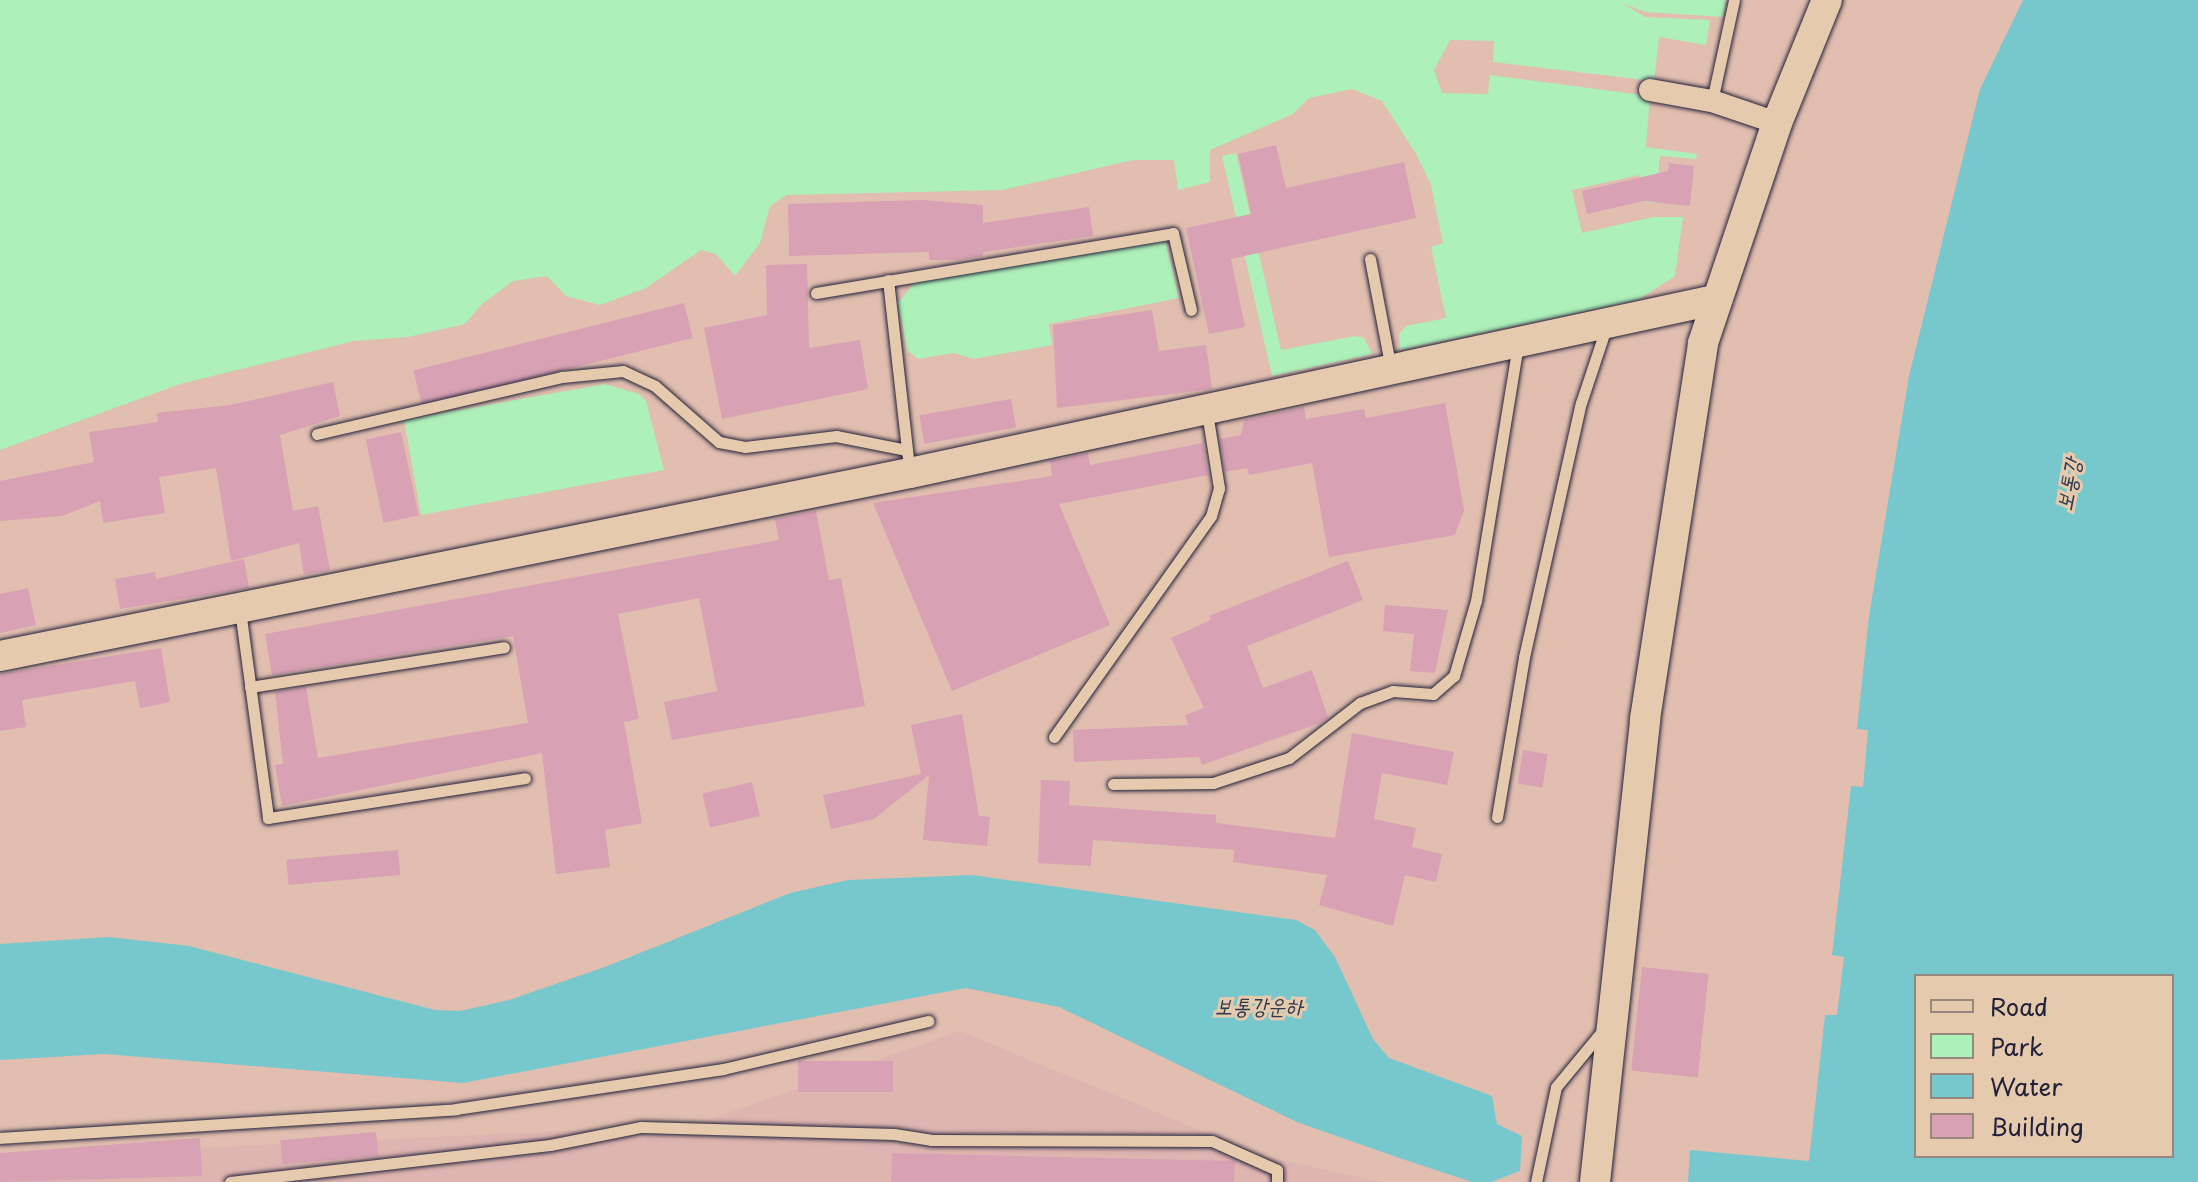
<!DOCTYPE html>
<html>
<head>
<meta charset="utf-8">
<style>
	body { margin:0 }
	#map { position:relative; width:2198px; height:1182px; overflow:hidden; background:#e1beaf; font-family:"Playpen Sans","Poor Story",sans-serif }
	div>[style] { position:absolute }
	.built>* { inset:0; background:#deb5b0 }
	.green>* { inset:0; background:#aef0ba }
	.water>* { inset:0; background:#77c8cd }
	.building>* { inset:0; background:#d8a1b4; transform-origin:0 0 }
	.roads { filter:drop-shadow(0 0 2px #22223b) drop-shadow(0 0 2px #22223b) }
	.lane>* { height:11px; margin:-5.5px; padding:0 5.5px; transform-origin:5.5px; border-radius:5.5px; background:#e5caad }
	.street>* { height:22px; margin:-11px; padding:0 11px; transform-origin:11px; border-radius:11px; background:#e5caad }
	.secondary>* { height:30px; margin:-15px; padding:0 15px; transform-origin:15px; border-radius:15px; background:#e5caad }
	span { translate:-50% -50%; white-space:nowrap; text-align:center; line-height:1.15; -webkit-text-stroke:6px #e5caad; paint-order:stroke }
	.water-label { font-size:22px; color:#2f3b51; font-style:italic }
	.legend { position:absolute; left:1914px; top:974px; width:260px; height:184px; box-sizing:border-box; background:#e5caad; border:2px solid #97877f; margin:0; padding:10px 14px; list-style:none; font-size:24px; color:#22223b }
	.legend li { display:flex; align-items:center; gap:16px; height:40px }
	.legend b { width:40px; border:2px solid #97877f }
</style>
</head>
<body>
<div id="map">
	<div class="built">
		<i style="clip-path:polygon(960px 1031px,1265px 1157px,1381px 1182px,0 1182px,0 1157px,694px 1125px)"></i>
	</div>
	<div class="green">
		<i style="clip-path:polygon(0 0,1726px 0,1723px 17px,1645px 12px,1622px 3px,1645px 17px,1710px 20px,1706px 45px,1659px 37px,1654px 81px,1493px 62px,1494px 41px,1450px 40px,1434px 70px,1442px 93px,1488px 94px,1490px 75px,1650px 96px,1646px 147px,1697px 154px,1696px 159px,1660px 156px,1656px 203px,1645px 202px,1639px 175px,1572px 190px,1582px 233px,1653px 217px,1683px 217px,1675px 276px,1638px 300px,1400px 350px,1399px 334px,1406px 326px,1446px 318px,1431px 247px,1443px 243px,1431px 185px,1416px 154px,1382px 101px,1352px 89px,1309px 98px,1293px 114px,1210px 150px,1210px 182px,1178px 190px,1174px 160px,1133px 160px,1002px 190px,787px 195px,770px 206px,760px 243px,735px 276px,716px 254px,701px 250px,646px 288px,600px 305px,566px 296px,547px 276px,513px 281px,482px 304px,465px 324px,408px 337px,354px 341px,180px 384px,0 450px)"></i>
		<i style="clip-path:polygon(1236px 153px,1281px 350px,1355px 336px,1364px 338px,1372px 354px,1272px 376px,1222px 156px)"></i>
		<i style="clip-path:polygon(1165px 239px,1179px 298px,1049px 324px,1052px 345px,973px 359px,954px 353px,918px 359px,907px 350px,898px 303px,919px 277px)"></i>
		<i style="clip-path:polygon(605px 384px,639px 394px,646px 401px,664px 470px,421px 515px,404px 420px)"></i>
	</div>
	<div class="water">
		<i style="clip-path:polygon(evenodd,2023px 0,2198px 0,2198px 1182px,1688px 1182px,1690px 1150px,1809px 1161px,1825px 1015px,1837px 1015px,1844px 957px,1832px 955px,1851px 786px,1863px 787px,1868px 730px,1857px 729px,1869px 616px,1909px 376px,1980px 89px,2023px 0,2172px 976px,2172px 1156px,1916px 1156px,1916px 976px,2172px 976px)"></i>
		<i style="clip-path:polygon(972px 875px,1296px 920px,1315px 930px,1335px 957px,1373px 1039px,1389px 1058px,1492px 1096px,1497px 1124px,1522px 1136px,1520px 1171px,1491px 1182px,1472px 1182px,1399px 1158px,1297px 1122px,1059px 1007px,966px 988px,463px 1083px,104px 1054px,0 1060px,0 944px,109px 937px,189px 946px,435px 1010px,460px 1011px,509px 1000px,605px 967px,790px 893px,848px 880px)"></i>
	</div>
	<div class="building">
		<i style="clip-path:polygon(1276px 145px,1286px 188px,1404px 162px,1416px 218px,1231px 259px,1245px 327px,1209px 334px,1186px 228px,1251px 214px,1238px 154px)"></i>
		<i style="clip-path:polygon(1669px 163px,1694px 166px,1690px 206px,1643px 201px,1587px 214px,1582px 191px,1668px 171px)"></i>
		<i style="clip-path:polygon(923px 200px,983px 205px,983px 223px,1089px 207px,1093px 236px,983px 252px,983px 256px,959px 260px,929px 260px,929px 252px,789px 256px,788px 204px)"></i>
		<i style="clip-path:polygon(807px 264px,809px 348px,860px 340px,868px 389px,722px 419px,704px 328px,767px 315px,766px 265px)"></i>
		<i style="left:684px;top:303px;width:36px;height:279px;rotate:76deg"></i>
		<i style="clip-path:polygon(1152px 310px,1159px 351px,1206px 345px,1212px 389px,1057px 408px,1053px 325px)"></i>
		<i style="clip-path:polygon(333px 382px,340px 416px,280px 435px,293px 511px,318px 506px,330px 570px,304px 575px,299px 543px,231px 561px,216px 468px,159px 477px,165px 513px,103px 523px,100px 501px,62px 516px,0 521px,0 481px,94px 462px,89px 432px,158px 422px,157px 413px,230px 405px)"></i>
		<i style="left:1011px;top:399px;width:29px;height:93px;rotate:80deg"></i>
		<i style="clip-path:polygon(1445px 403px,1464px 510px,1455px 535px,1329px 557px,1312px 463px,1249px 475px,1247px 468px,1225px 472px,1220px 439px,1241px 435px,1244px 420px,1304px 407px,1306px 419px,1364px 409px,1366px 418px)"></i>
		<i style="left:401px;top:432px;width:85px;height:36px;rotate:78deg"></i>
		<i style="clip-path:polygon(1203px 443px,1208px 475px,1059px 504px,1110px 625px,952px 691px,873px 503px,1052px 476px,1050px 461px,1088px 453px,1090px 465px)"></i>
		<i style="clip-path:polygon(816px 511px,829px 580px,841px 578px,865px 706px,672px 740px,664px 702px,717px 691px,699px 598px,618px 614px,639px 719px,624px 722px,642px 823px,605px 830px,610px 867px,556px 874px,542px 753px,282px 806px,275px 765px,283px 764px,275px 692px,306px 687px,318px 758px,528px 723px,513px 636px,272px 675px,265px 634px,779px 540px,775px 519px)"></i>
		<i style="clip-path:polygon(244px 559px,249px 588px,120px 609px,115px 579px,155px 572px,156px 579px)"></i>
		<i style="clip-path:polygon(1348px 561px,1363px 600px,1247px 646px,1263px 688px,1312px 670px,1328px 717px,1320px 723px,1202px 765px,1199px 757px,1074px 762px,1073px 730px,1188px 725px,1185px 715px,1204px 708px,1171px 638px,1211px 620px,1209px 616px)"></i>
		<i style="clip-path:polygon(28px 588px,36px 625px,0 633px,0 594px)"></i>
		<i style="clip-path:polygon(1385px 605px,1448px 610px,1435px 673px,1410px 671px,1414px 634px,1383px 631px)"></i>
		<i style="clip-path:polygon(161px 648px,170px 702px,140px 708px,135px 681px,22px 700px,26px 727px,0 731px,0 674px)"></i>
		<i style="clip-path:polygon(962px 714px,979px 816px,990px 817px,987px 846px,923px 840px,929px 775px,874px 819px,831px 829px,823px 795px,921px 774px,911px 725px)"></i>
		<i style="clip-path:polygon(1352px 733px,1454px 752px,1447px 785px,1382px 773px,1374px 819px,1416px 828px,1412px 847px,1442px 854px,1436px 882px,1405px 875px,1393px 926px,1319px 905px,1327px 875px,1233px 862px,1234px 850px,1093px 840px,1091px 866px,1038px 863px,1041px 780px,1070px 781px,1069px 805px,1216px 815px,1216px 823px,1335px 838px)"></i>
		<i style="left:1523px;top:750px;width:25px;height:34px;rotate:9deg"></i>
		<i style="left:752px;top:782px;width:35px;height:51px;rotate:77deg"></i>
		<i style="left:398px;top:850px;width:25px;height:112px;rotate:85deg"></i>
		<i style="left:1642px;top:967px;width:67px;height:104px;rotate:6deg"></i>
		<i style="left:893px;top:1061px;width:31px;height:95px;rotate:90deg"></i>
		<i style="left:376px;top:1132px;width:24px;height:96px;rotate:85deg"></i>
		<i style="clip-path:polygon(200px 1138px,202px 1176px,0 1182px,0 1153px)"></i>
		<i style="clip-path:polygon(892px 1153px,1235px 1161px,1234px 1182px,891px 1182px)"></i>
	</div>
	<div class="roads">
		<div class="lane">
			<i style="left:1712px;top:101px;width:103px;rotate:-77.7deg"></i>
			<i style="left:1370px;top:259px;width:112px;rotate:79.2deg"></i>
			<i style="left:888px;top:280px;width:178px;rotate:83.6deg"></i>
			<i style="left:816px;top:293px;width:362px;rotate:-9.5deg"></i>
			<i style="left:1173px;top:233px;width:79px;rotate:76.8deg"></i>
			<i style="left:317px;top:434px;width:252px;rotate:-13.1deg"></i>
			<i style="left:562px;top:377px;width:61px;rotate:-5.6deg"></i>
			<i style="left:623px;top:371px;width:35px;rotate:25deg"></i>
			<i style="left:655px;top:386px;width:85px;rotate:41.2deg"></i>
			<i style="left:719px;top:442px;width:26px;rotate:11deg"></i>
			<i style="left:745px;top:447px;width:92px;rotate:-6.9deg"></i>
			<i style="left:836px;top:436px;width:72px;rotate:11.2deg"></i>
			<i style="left:240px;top:610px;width:210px;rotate:82.3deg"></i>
			<i style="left:268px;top:818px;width:260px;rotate:-8.8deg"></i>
			<i style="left:250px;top:687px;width:257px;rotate:-8.9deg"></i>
			<i style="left:1054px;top:737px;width:271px;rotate:-54.6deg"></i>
			<i style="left:1211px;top:516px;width:29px;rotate:-74deg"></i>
			<i style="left:1219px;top:488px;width:77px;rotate:-99deg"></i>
			<i style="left:1113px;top:784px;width:100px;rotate:-0.6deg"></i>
			<i style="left:1213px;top:783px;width:80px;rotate:-18.2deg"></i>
			<i style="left:1289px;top:758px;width:90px;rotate:-37.8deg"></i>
			<i style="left:1360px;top:703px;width:35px;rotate:-20deg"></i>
			<i style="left:1393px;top:691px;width:40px;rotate:4.3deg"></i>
			<i style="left:1433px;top:694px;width:28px;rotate:-41deg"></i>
			<i style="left:1454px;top:676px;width:78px;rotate:-73.7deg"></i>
			<i style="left:1476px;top:601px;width:260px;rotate:-80.7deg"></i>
			<i style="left:1497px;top:817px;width:162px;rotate:-80.4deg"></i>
			<i style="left:1524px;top:657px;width:260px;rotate:-77.4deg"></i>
			<i style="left:1581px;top:403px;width:79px;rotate:-71.6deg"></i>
			<i style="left:0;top:1138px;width:457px;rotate:-3.6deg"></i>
			<i style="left:456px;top:1109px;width:270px;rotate:-8.5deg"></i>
			<i style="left:723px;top:1069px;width:211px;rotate:-13.2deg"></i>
			<i style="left:230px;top:1182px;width:322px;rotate:-6.6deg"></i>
			<i style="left:550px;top:1145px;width:93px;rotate:-11.2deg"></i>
			<i style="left:641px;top:1127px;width:253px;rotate:1.6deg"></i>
			<i style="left:894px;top:1134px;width:37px;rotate:9deg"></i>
			<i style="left:931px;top:1140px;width:281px;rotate:0.2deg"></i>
			<i style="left:1212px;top:1141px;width:71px;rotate:24deg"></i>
			<i style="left:1277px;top:1170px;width:12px;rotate:90deg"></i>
			<i style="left:1536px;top:1182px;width:97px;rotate:-78.1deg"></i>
			<i style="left:1556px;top:1087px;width:74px;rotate:-50.5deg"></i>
		</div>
		<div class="street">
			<i style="left:1650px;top:90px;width:63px;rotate:10.1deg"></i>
			<i style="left:1712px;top:101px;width:69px;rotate:18.7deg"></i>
		</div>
		<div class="secondary">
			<i style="left:0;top:656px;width:928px;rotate:-11.37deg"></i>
			<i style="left:910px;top:473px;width:822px;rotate:-12.14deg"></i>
			<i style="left:1595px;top:1182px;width:466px;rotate:-83.8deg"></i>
			<i style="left:1645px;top:719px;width:380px;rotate:-81.2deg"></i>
			<i style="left:1703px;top:343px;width:232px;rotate:-71.4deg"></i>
			<i style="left:1777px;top:123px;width:133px;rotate:-67.9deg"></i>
		</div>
	</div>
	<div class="water-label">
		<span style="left:2067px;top:484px;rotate:-79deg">보통강</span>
		<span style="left:1259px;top:1005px">보통강운하</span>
	</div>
	<ul class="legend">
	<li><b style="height:10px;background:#e5caad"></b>Road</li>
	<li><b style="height:22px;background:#aef0ba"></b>Park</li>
	<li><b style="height:22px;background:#77c8cd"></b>Water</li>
	<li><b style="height:22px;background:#d8a1b4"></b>Building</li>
	</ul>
</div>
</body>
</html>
